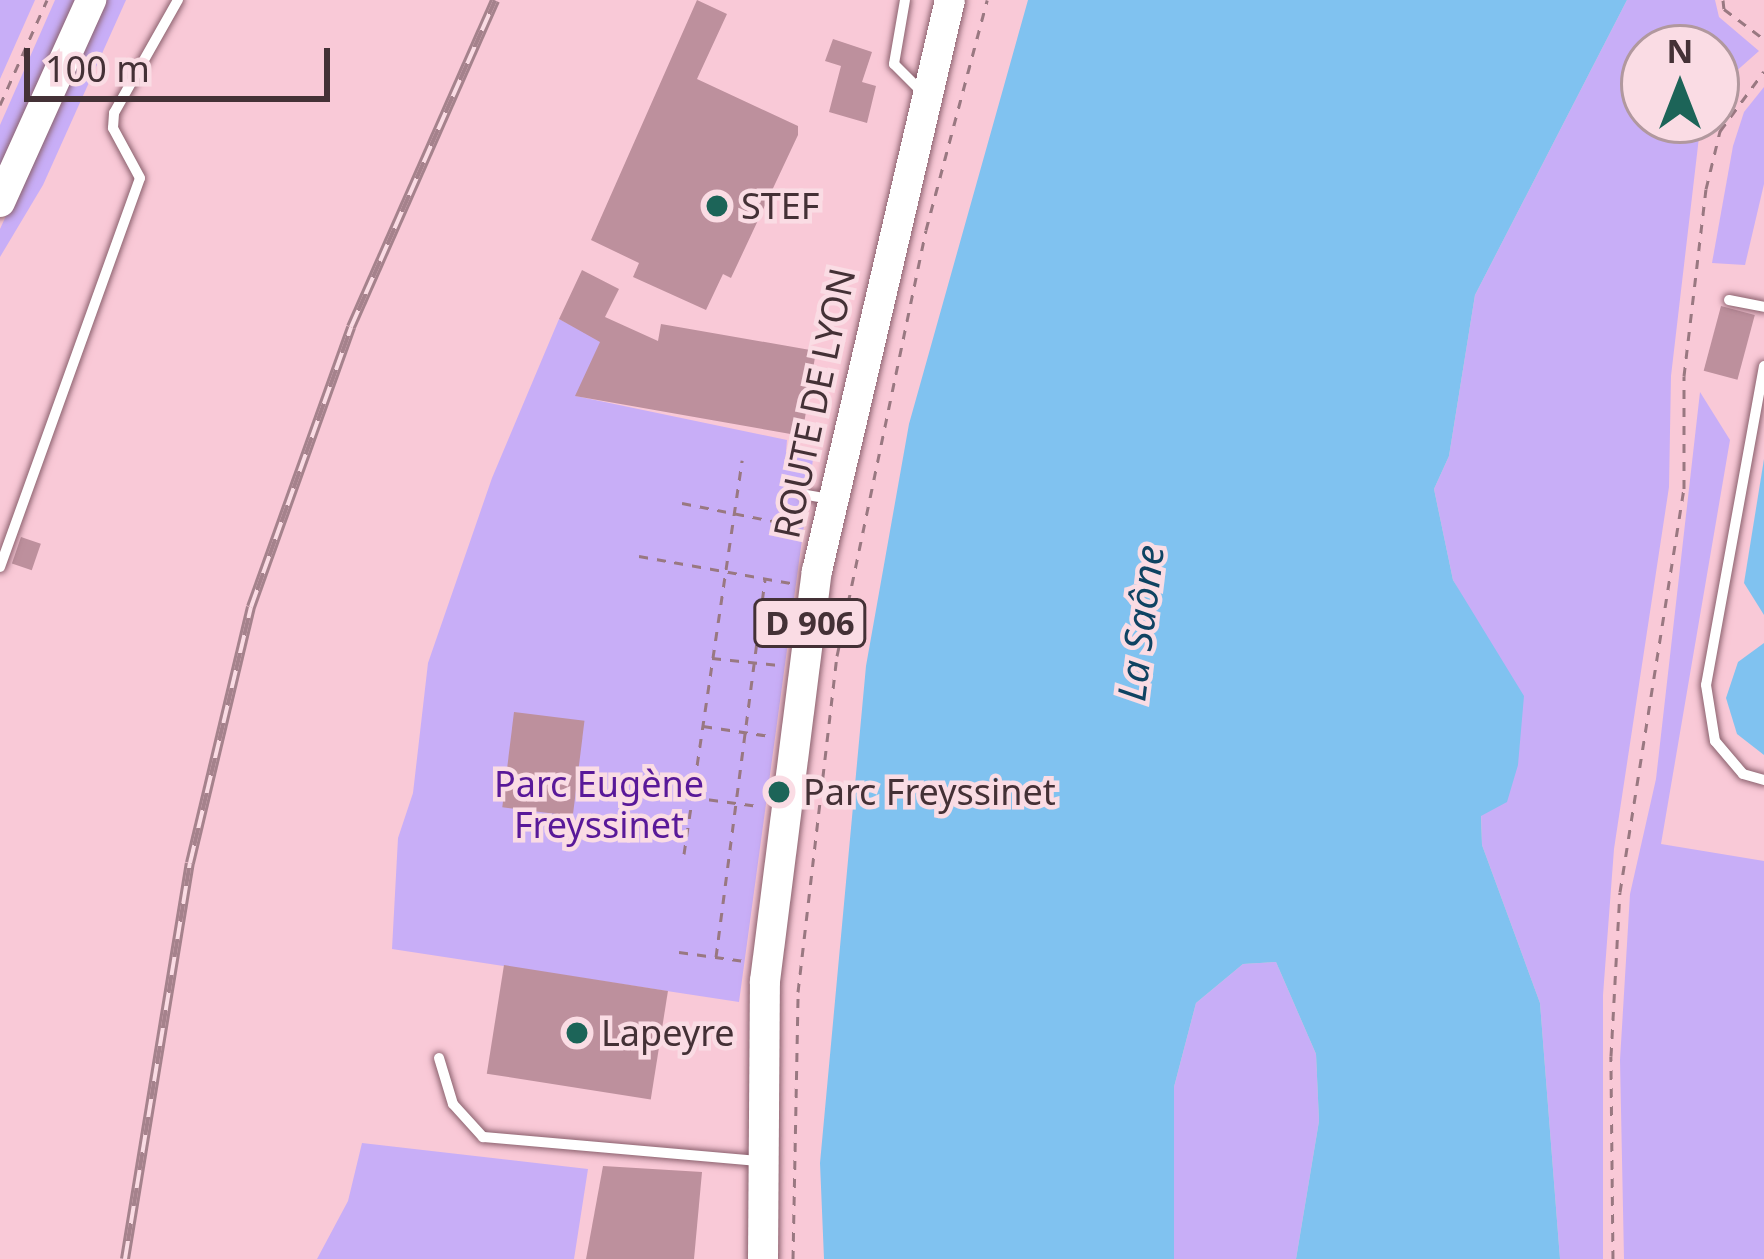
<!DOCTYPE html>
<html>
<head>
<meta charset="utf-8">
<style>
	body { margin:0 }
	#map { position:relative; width:1764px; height:1259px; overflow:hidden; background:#f9c9d7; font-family:"Noto Sans",sans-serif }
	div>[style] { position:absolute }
	.green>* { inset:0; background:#c8aef7 }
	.water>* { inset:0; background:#80c2f0 }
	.building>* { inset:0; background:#bd909d; transform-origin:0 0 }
	.path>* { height:3px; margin-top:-1.5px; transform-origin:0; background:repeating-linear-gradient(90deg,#997881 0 9px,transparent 0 18px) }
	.roads { filter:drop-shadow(0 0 3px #8a606d) drop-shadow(0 0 3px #8a606d) }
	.lane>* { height:10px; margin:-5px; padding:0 5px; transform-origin:5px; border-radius:5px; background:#fff }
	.primary>* { height:30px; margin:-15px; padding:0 15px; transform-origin:15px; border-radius:15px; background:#fff }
	.rail>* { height:10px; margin-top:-5px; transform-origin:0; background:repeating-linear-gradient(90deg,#fadce4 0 18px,#a5828c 0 36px); box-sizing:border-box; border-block:3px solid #a5828c }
	.dots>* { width:33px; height:33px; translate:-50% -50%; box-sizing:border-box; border:6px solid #fadce4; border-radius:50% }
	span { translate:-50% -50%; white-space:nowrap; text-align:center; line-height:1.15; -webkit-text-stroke:9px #fadce4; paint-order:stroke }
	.shield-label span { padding:3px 9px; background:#fadce4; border:3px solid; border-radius:9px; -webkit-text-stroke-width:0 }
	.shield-label { font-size:33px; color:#443136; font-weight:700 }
	.poi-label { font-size:36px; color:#443136 }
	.left { translate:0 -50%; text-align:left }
	.street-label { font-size:36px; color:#443136 }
	.park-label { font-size:36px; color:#591999 }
	.water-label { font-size:39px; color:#0f4362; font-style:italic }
	.north { position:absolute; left:1620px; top:24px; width:120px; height:120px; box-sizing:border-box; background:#fadce4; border:3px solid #b1989e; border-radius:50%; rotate:0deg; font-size:33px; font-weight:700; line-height:48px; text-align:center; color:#443136 }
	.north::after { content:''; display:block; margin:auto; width:42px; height:54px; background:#1c6458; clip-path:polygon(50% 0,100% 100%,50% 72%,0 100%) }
	.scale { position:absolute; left:24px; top:48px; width:306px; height:54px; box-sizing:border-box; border:6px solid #443136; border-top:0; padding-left:15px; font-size:36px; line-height:42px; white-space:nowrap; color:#443136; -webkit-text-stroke:9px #fadce4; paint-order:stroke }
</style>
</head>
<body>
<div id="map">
	<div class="green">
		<i style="clip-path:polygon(0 0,35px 0,0 79px)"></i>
		<i style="clip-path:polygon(55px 0,75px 0,0 169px,0 125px)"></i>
		<i style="clip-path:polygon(104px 0,126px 0,43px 185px,0 257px,0 229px)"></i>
		<i style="clip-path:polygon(1627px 0,1715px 0,1719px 17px,1759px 51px,1716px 89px,1716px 48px,1644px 48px,1644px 120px,1701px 120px,1671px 376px,1669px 487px,1614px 849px,1603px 995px,1603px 1259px,1560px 1259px,1540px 1003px,1482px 845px,1475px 619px,1453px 580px,1434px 489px,1449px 456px,1475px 295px)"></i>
		<i style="clip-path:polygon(1764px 87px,1764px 184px,1745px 265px,1712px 263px,1733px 146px,1744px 112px)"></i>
		<i style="clip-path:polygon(559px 319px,601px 341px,576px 396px,787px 440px,786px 452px,813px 459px,739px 1002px,392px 949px,398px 838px,413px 793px,428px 663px,492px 478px)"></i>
		<i style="clip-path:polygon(1700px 392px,1730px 440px,1661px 844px,1764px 861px,1764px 1259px,1624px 1259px,1620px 1060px,1630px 894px,1656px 779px)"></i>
		<i style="clip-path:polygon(1276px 962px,1316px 1054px,1319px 1121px,1296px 1259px,1174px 1259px,1174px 1087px,1196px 1003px,1243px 964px)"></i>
		<i style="clip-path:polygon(362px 1143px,588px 1169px,574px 1259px,317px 1259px,348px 1201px)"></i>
	</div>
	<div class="water">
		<i style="clip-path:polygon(1028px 0,1627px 0,1475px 295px,1449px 456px,1434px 489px,1453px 580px,1524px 696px,1518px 765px,1507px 802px,1481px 816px,1482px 845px,1540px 1003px,1560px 1259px,1296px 1259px,1319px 1121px,1316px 1054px,1276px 962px,1243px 964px,1196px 1003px,1174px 1087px,1174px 1259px,824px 1259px,820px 1163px,866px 666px,909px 424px)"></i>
		<i style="clip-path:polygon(1764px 459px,1764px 615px,1744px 583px)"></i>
		<i style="clip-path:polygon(1764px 643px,1764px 755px,1737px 734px,1726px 698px,1738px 662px)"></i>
	</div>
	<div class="building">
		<i style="clip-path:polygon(697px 0,727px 14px,697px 79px,798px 126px,798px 135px,731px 278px,723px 274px,706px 310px,633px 277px,639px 263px,591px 240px)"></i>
		<i style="clip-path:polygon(833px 39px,872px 52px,862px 82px,876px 86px,867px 123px,829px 112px,841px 66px,825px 61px)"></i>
		<i style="clip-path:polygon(582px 270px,619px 289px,605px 317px,658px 341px,661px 324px,816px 351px,802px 436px,575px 396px,600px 342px,559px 319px)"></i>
		<i style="left:1721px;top:306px;width:35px;height:67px;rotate:15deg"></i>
		<i style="left:21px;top:537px;width:21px;height:28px;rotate:19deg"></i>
		<i style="left:514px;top:712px;width:71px;height:96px;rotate:7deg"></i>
		<i style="left:504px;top:965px;width:166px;height:110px;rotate:9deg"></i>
		<i style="clip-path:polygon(603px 1166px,702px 1172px,694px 1259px,586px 1259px)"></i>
	</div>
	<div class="path">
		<i style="left:1723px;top:0;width:9px;rotate:84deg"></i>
		<i style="left:1724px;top:9px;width:50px;rotate:36.9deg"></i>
		<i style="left:0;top:105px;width:115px;rotate:-65.9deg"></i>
		<i style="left:682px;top:503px;width:118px;rotate:11.2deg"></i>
		<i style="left:639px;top:556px;width:154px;rotate:10.1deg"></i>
		<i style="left:712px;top:658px;width:67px;rotate:6deg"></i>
		<i style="left:703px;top:726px;width:68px;rotate:8.5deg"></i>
		<i style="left:691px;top:797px;width:68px;rotate:7.7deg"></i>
		<i style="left:684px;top:854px;width:398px;rotate:-81.6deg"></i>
		<i style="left:679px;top:952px;width:66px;rotate:7.9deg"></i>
		<i style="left:716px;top:957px;width:381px;rotate:-82.6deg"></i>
		<i style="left:793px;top:1259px;width:267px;rotate:-88.9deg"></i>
		<i style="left:798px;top:992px;width:338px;rotate:-83.4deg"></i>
		<i style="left:837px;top:656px;width:435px;rotate:-78.2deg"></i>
		<i style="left:926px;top:230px;width:238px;rotate:-75.1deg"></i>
		<i style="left:1613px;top:1259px;width:203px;rotate:-90.6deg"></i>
		<i style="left:1611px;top:1056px;width:164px;rotate:-86.9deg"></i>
		<i style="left:1620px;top:892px;width:408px;rotate:-81deg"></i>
		<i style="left:1684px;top:489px;width:113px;rotate:-90deg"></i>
		<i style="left:1684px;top:376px;width:188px;rotate:-83.3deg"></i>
		<i style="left:1706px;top:189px;width:60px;rotate:-76.4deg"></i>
		<i style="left:1720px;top:131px;width:74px;rotate:-53.7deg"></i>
	</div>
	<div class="roads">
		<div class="lane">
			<i style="left:905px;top:0;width:65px;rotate:99.8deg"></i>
			<i style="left:894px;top:64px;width:42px;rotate:45deg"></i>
			<i style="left:1729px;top:300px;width:36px;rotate:11deg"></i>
			<i style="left:1764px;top:366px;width:324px;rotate:100.3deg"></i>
			<i style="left:1706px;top:685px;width:57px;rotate:80.9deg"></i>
			<i style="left:1715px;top:741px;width:43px;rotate:49.7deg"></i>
			<i style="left:1743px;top:774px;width:22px;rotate:16deg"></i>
			<i style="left:807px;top:495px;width:22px;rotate:10deg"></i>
			<i style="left:0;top:567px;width:413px;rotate:-70.2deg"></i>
			<i style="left:140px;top:178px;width:57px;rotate:-118.4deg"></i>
			<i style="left:113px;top:128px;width:15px;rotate:-86deg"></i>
			<i style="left:114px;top:113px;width:130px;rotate:-60.5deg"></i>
			<i style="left:439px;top:1058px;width:48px;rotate:73.1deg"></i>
			<i style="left:453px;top:1104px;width:45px;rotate:47.7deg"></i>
			<i style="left:483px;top:1137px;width:277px;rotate:5deg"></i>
		</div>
		<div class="primary">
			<i style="left:0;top:202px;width:222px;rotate:-65.7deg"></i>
			<i style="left:763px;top:1259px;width:278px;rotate:-89.6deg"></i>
			<i style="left:765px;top:981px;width:413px;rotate:-82.8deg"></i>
			<i style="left:817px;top:571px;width:586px;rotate:-76.89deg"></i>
		</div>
	</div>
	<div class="rail">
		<i style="left:125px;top:1259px;width:401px;rotate:-80.7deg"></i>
		<i style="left:190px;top:863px;width:263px;rotate:-76.6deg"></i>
		<i style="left:251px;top:607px;width:297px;rotate:-70.3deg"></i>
		<i style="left:351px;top:327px;width:357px;rotate:-66.2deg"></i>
	</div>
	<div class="dots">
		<i style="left:717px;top:206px;background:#1c6458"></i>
		<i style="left:779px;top:792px;background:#1c6458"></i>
		<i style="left:577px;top:1033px;background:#1c6458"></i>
	</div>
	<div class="shield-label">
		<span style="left:810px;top:623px">D 906</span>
	</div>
	<div class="poi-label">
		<span class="left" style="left:741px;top:206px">STEF</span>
		<span class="left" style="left:803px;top:792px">Parc Freyssinet</span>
		<span class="left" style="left:601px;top:1033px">Lapeyre</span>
	</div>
	<div class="street-label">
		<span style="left:814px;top:403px;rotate:-78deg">ROUTE DE LYON</span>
	</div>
	<div class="park-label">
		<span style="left:599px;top:804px">Parc Eugène<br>Freyssinet</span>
	</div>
	<div class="water-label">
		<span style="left:1140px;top:623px;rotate:-83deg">La Saône</span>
	</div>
	<div class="north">N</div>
	<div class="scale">100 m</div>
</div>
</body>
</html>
